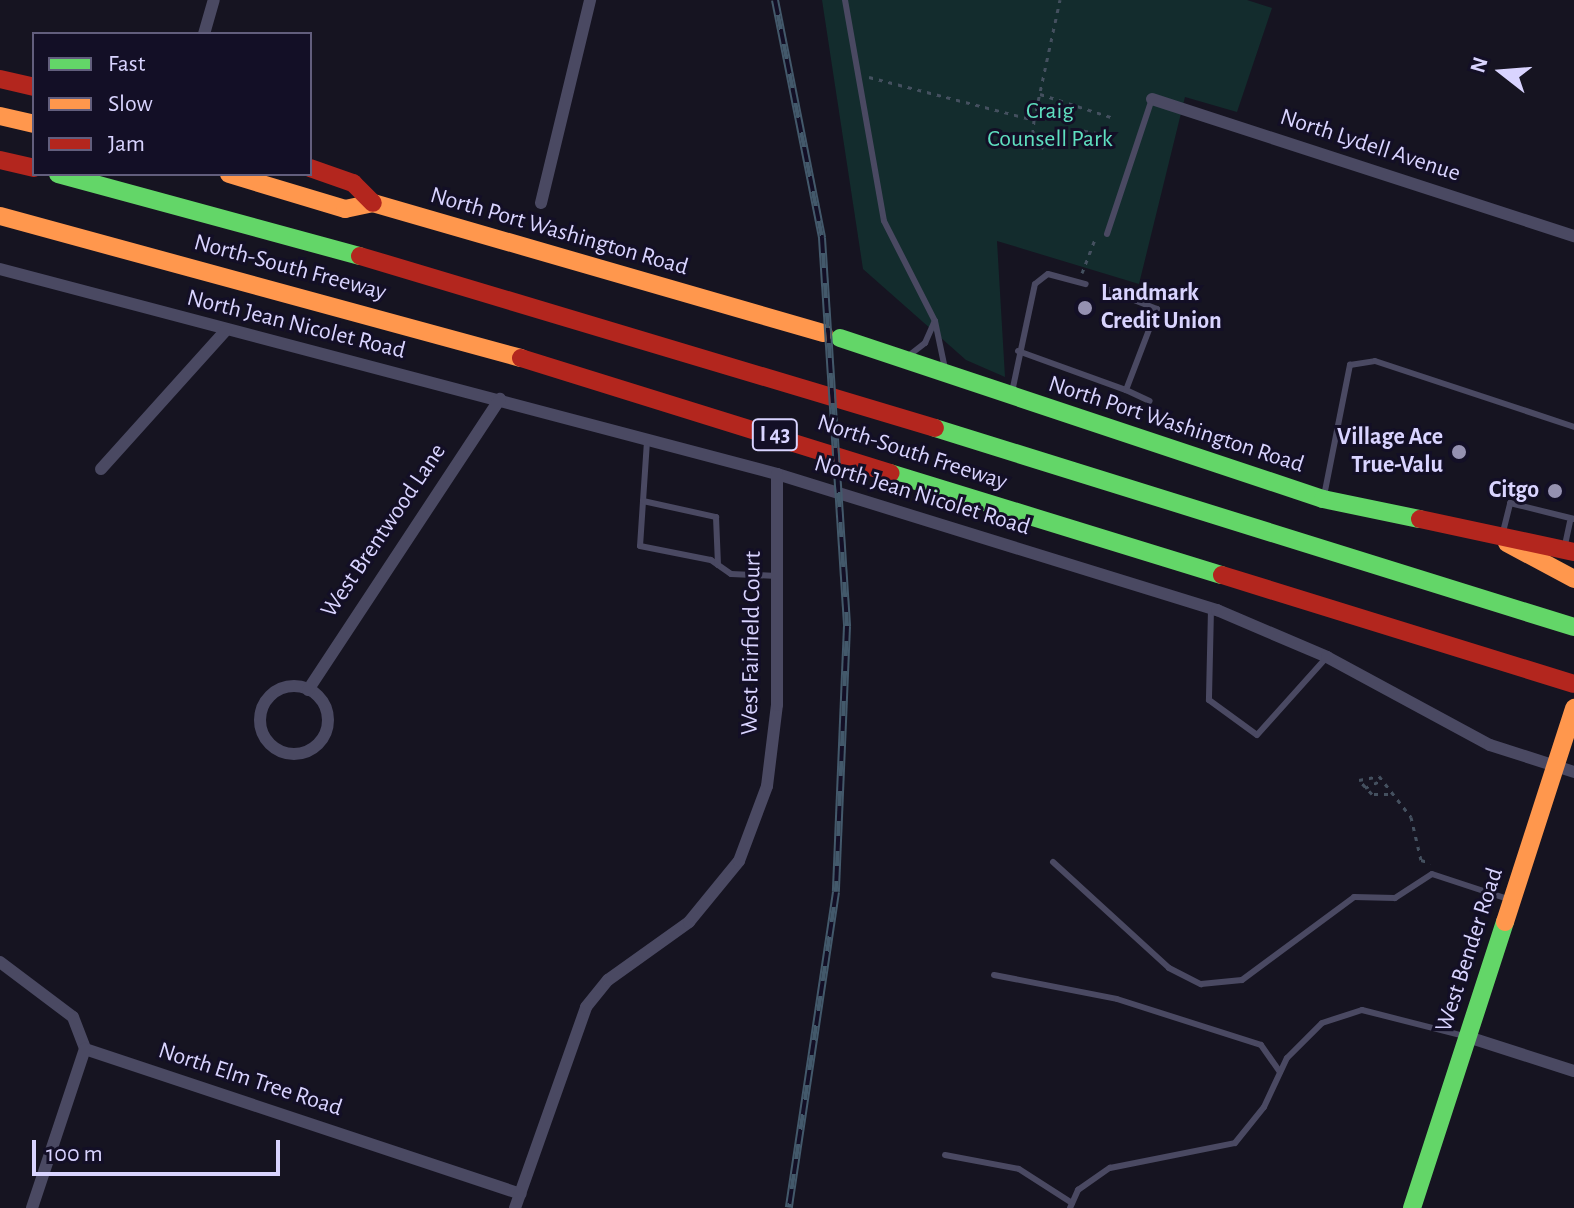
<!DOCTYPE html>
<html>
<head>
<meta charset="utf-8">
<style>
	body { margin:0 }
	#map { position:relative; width:1574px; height:1208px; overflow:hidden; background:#161421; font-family:"Alegreya Sans",sans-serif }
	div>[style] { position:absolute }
	.green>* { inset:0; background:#132c2d }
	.path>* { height:3px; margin-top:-1.5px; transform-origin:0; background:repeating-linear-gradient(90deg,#44505f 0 4px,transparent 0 10px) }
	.lane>* { height:6px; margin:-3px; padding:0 3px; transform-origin:3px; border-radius:3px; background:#4a4962 }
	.street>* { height:12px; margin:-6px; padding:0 6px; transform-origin:6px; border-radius:6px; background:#4a4962 }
	.street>.ring { margin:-6px; padding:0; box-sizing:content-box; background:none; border:12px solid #4a4962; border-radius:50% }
	.fast>* { height:18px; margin:-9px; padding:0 9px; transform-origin:9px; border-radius:9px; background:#63d668 }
	.slow>* { height:18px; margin:-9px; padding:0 9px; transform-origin:9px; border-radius:9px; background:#ff974d }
	.jam>* { height:18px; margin:-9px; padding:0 9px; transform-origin:9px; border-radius:9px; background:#b3261e }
	.rail>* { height:8px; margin-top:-4px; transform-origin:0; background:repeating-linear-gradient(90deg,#130f26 0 15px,#43596b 0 30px); box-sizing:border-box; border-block:2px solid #43596b }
	.dots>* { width:22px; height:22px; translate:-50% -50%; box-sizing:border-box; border:4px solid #130f26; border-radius:50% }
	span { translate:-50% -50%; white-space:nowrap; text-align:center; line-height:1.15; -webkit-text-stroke:6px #130f26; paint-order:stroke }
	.shield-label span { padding:2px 6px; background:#130f26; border:2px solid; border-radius:6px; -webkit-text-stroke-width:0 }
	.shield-label { font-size:22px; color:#d9d4ff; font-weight:700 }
	.park-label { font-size:24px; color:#5fe0c0 }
	.street-label { font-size:24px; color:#d9d4ff }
	.poi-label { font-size:24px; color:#d9d4ff; font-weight:700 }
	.left { translate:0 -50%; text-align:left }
	.right { translate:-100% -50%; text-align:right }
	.legend { position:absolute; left:32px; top:32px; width:280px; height:144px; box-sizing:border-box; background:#130f26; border:2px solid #625e7d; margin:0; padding:10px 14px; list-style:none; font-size:24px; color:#d9d4ff }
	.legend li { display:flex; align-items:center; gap:16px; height:40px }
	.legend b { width:40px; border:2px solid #625e7d }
	.north { position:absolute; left:1462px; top:32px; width:80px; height:80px; -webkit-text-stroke:6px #130f26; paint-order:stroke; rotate:287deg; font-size:22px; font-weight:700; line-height:32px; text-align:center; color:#d9d4ff }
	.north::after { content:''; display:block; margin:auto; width:28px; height:36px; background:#d9d4ff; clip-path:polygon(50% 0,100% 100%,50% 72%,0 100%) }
	.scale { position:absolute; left:32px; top:1140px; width:248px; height:36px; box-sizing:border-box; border:4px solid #d9d4ff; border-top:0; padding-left:10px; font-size:24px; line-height:28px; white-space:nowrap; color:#d9d4ff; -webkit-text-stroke:6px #130f26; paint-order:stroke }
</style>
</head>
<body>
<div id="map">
	<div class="green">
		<i style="clip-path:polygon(822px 0,1247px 0,1272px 8px,1237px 112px,1185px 97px,1139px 284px,997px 241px,1005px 377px,966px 360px,863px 269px)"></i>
	</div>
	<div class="path">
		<i style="left:869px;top:77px;width:171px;rotate:14.6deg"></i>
		<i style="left:1034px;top:120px;width:22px;rotate:95deg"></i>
		<i style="left:1032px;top:142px;width:13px;rotate:27deg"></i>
		<i style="left:1040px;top:94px;width:78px;rotate:18deg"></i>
		<i style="left:1034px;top:120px;width:123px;rotate:-77.8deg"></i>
		<i style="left:1074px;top:129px;width:36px;rotate:10deg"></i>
		<i style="left:1082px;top:273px;width:39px;rotate:-69deg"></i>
		<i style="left:1365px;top:788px;width:19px;rotate:-25deg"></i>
		<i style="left:1388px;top:794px;width:16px;rotate:180deg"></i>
		<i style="left:1372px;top:794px;width:19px;rotate:-133deg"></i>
		<i style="left:1359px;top:780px;width:20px;rotate:-11deg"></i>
		<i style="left:1379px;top:776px;width:52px;rotate:52deg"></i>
		<i style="left:1411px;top:817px;width:44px;rotate:76.9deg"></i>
		<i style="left:1421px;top:860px;width:10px;rotate:17deg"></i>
	</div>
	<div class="lane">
		<i style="left:845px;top:0;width:224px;rotate:80deg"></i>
		<i style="left:884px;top:221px;width:112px;rotate:63deg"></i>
		<i style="left:1107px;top:234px;width:142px;rotate:-71.6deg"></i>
		<i style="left:1018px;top:351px;width:115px;rotate:19.9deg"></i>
		<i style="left:1126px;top:390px;width:87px;rotate:-69.1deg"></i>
		<i style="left:1157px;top:309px;width:55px;rotate:-158.6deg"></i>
		<i style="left:907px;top:357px;width:23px;rotate:-38deg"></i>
		<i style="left:925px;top:343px;width:24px;rotate:-66deg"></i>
		<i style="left:935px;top:321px;width:49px;rotate:78.2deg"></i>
		<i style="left:1126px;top:390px;width:26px;rotate:25deg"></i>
		<i style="left:1012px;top:392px;width:110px;rotate:-78deg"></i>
		<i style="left:1035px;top:284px;width:16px;rotate:-38deg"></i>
		<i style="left:1048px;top:274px;width:39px;rotate:15deg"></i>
		<i style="left:647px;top:441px;width:105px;rotate:93.8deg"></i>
		<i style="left:640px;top:546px;width:72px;rotate:11.2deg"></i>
		<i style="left:711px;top:560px;width:24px;rotate:35deg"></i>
		<i style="left:731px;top:574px;width:46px;rotate:2.5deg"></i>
		<i style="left:1324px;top:496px;width:134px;rotate:-78.8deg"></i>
		<i style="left:1350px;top:365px;width:25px;rotate:-9deg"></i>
		<i style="left:1375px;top:361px;width:210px;rotate:18.3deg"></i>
		<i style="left:643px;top:501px;width:75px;rotate:12.4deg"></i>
		<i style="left:716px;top:517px;width:48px;rotate:87.6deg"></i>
		<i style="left:1503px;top:532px;width:30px;rotate:-76deg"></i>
		<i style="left:1510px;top:503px;width:66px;rotate:14deg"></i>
		<i style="left:1565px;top:545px;width:24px;rotate:-78deg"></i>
		<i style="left:1211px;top:609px;width:91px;rotate:91.3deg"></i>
		<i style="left:1209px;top:700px;width:59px;rotate:36.1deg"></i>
		<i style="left:1257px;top:735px;width:105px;rotate:-48.1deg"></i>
		<i style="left:1053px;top:862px;width:157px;rotate:42.4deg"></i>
		<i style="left:1169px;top:968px;width:36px;rotate:27deg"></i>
		<i style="left:1201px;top:984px;width:41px;rotate:-5.6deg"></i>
		<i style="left:1242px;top:980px;width:139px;rotate:-36.5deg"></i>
		<i style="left:1354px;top:897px;width:41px;rotate:1.4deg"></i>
		<i style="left:1395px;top:898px;width:44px;rotate:-33deg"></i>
		<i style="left:1432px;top:874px;width:80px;rotate:18.2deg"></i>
		<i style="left:994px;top:975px;width:125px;rotate:11deg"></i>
		<i style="left:1117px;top:999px;width:151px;rotate:17.7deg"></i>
		<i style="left:1261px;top:1045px;width:33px;rotate:55deg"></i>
		<i style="left:945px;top:1155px;width:75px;rotate:10.7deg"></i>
		<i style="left:1019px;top:1169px;width:63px;rotate:32.7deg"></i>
		<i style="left:1070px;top:1208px;width:20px;rotate:-66deg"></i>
		<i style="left:1078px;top:1190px;width:39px;rotate:-35deg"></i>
		<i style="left:1110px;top:1168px;width:127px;rotate:-11.3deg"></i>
		<i style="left:1235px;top:1143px;width:46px;rotate:-51.1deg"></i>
		<i style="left:1264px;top:1107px;width:54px;rotate:-64.9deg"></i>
		<i style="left:1287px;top:1058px;width:49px;rotate:-45deg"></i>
		<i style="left:1322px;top:1023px;width:42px;rotate:-18deg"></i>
		<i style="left:1362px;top:1010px;width:105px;rotate:14.3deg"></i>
	</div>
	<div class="street">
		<i style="left:204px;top:34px;width:35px;rotate:-74deg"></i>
		<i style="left:1152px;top:99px;width:444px;rotate:18deg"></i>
		<i style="left:541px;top:203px;width:209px;rotate:-76.4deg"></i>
		<i style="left:0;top:269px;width:804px;rotate:14.78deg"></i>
		<i style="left:777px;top:474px;width:461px;rotate:17.2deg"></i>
		<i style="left:1217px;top:610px;width:120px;rotate:23.1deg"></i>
		<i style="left:1327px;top:657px;width:185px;rotate:28.4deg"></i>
		<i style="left:1490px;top:745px;width:88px;rotate:17.8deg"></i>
		<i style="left:101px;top:469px;width:187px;rotate:-48deg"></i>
		<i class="ring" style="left:260px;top:686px;width:56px;height:56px"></i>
		<i style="left:308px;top:690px;width:349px;rotate:-56.6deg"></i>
		<i style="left:0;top:962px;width:91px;rotate:37deg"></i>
		<i style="left:73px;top:1017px;width:34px;rotate:69deg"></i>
		<i style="left:85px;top:1049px;width:459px;rotate:18.4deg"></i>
		<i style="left:1468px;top:1037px;width:111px;rotate:17.8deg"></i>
		<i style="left:32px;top:1208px;width:168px;rotate:-71.6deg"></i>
		<i style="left:515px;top:1208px;width:213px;rotate:-70.5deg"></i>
		<i style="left:586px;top:1007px;width:35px;rotate:-51deg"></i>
		<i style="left:608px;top:980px;width:100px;rotate:-35.6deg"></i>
		<i style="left:689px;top:922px;width:79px;rotate:-50.7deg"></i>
		<i style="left:739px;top:861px;width:80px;rotate:-69.5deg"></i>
		<i style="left:767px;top:786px;width:82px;rotate:-83deg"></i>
		<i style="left:777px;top:705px;width:231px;rotate:-90deg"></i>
	</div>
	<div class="fast">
		<i style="left:58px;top:174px;width:313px;rotate:15.2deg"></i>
		<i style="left:840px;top:338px;width:509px;rotate:18.43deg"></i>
		<i style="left:1323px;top:499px;width:99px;rotate:11.7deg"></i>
		<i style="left:935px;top:428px;width:669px;rotate:17.3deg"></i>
		<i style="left:890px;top:473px;width:347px;rotate:17.1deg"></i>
		<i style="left:1412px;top:1208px;width:301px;rotate:-72deg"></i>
	</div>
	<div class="slow">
		<i style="left:0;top:116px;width:35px;rotate:13deg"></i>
		<i style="left:229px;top:174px;width:121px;rotate:16.8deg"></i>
		<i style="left:345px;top:209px;width:29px;rotate:-12deg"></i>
		<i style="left:373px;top:203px;width:469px;rotate:16.1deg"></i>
		<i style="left:0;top:216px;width:540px;rotate:15.25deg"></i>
		<i style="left:1507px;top:543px;width:76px;rotate:28.2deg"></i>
		<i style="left:1505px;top:922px;width:225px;rotate:-72.1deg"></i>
	</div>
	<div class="jam">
		<i style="left:0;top:79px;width:35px;rotate:13deg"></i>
		<i style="left:0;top:160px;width:35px;rotate:13deg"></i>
		<i style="left:310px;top:168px;width:46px;rotate:19.2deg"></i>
		<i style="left:353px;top:183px;width:28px;rotate:45deg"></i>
		<i style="left:360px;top:256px;width:600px;rotate:16.65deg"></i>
		<i style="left:521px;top:358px;width:387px;rotate:17.3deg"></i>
		<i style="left:1420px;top:519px;width:157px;rotate:12.1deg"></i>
		<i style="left:1222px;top:575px;width:368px;rotate:17.2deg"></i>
	</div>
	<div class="rail">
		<i style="left:775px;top:0;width:243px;rotate:78.8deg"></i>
		<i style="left:822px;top:238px;width:389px;rotate:86.3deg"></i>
		<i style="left:847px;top:626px;width:266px;rotate:92.4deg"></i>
		<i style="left:836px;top:892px;width:319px;rotate:98.5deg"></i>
	</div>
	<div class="dots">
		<i style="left:1085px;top:308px;background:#9591b1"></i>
		<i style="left:1459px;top:452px;background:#9591b1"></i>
		<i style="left:1555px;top:491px;background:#9591b1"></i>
	</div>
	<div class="shield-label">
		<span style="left:775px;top:435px">I 43</span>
	</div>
	<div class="park-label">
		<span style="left:1050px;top:126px">Craig<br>Counsell Park</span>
	</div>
	<div class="street-label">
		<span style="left:1370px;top:146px;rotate:18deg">North Lydell Avenue</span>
		<span style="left:559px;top:232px;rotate:16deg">North Port Washington Road</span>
		<span style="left:290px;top:268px;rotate:15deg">North-South Freeway</span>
		<span style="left:296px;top:325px;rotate:14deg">North Jean Nicolet Road</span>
		<span style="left:1176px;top:425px;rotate:18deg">North Port Washington Road</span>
		<span style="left:912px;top:453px;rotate:18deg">North-South Freeway</span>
		<span style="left:922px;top:496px;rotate:17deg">North Jean Nicolet Road</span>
		<span style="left:384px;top:531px;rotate:-56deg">West Brentwood Lane</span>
		<span style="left:752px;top:643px;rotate:-89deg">West Fairfield Court</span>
		<span style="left:1470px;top:950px;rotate:-72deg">West Bender Road</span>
		<span style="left:250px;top:1080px;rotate:18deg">North Elm Tree Road</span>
	</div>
	<div class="poi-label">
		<span class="left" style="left:1101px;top:308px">Landmark<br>Credit Union</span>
		<span class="right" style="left:1443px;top:452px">Village Ace<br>True-Valu</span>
		<span class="right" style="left:1539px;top:491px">Citgo</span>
	</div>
	<ul class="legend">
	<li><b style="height:10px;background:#63d668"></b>Fast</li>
	<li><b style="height:10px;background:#ff974d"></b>Slow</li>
	<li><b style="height:10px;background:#b3261e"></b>Jam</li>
	</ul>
	<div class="north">N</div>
	<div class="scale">100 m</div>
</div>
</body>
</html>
